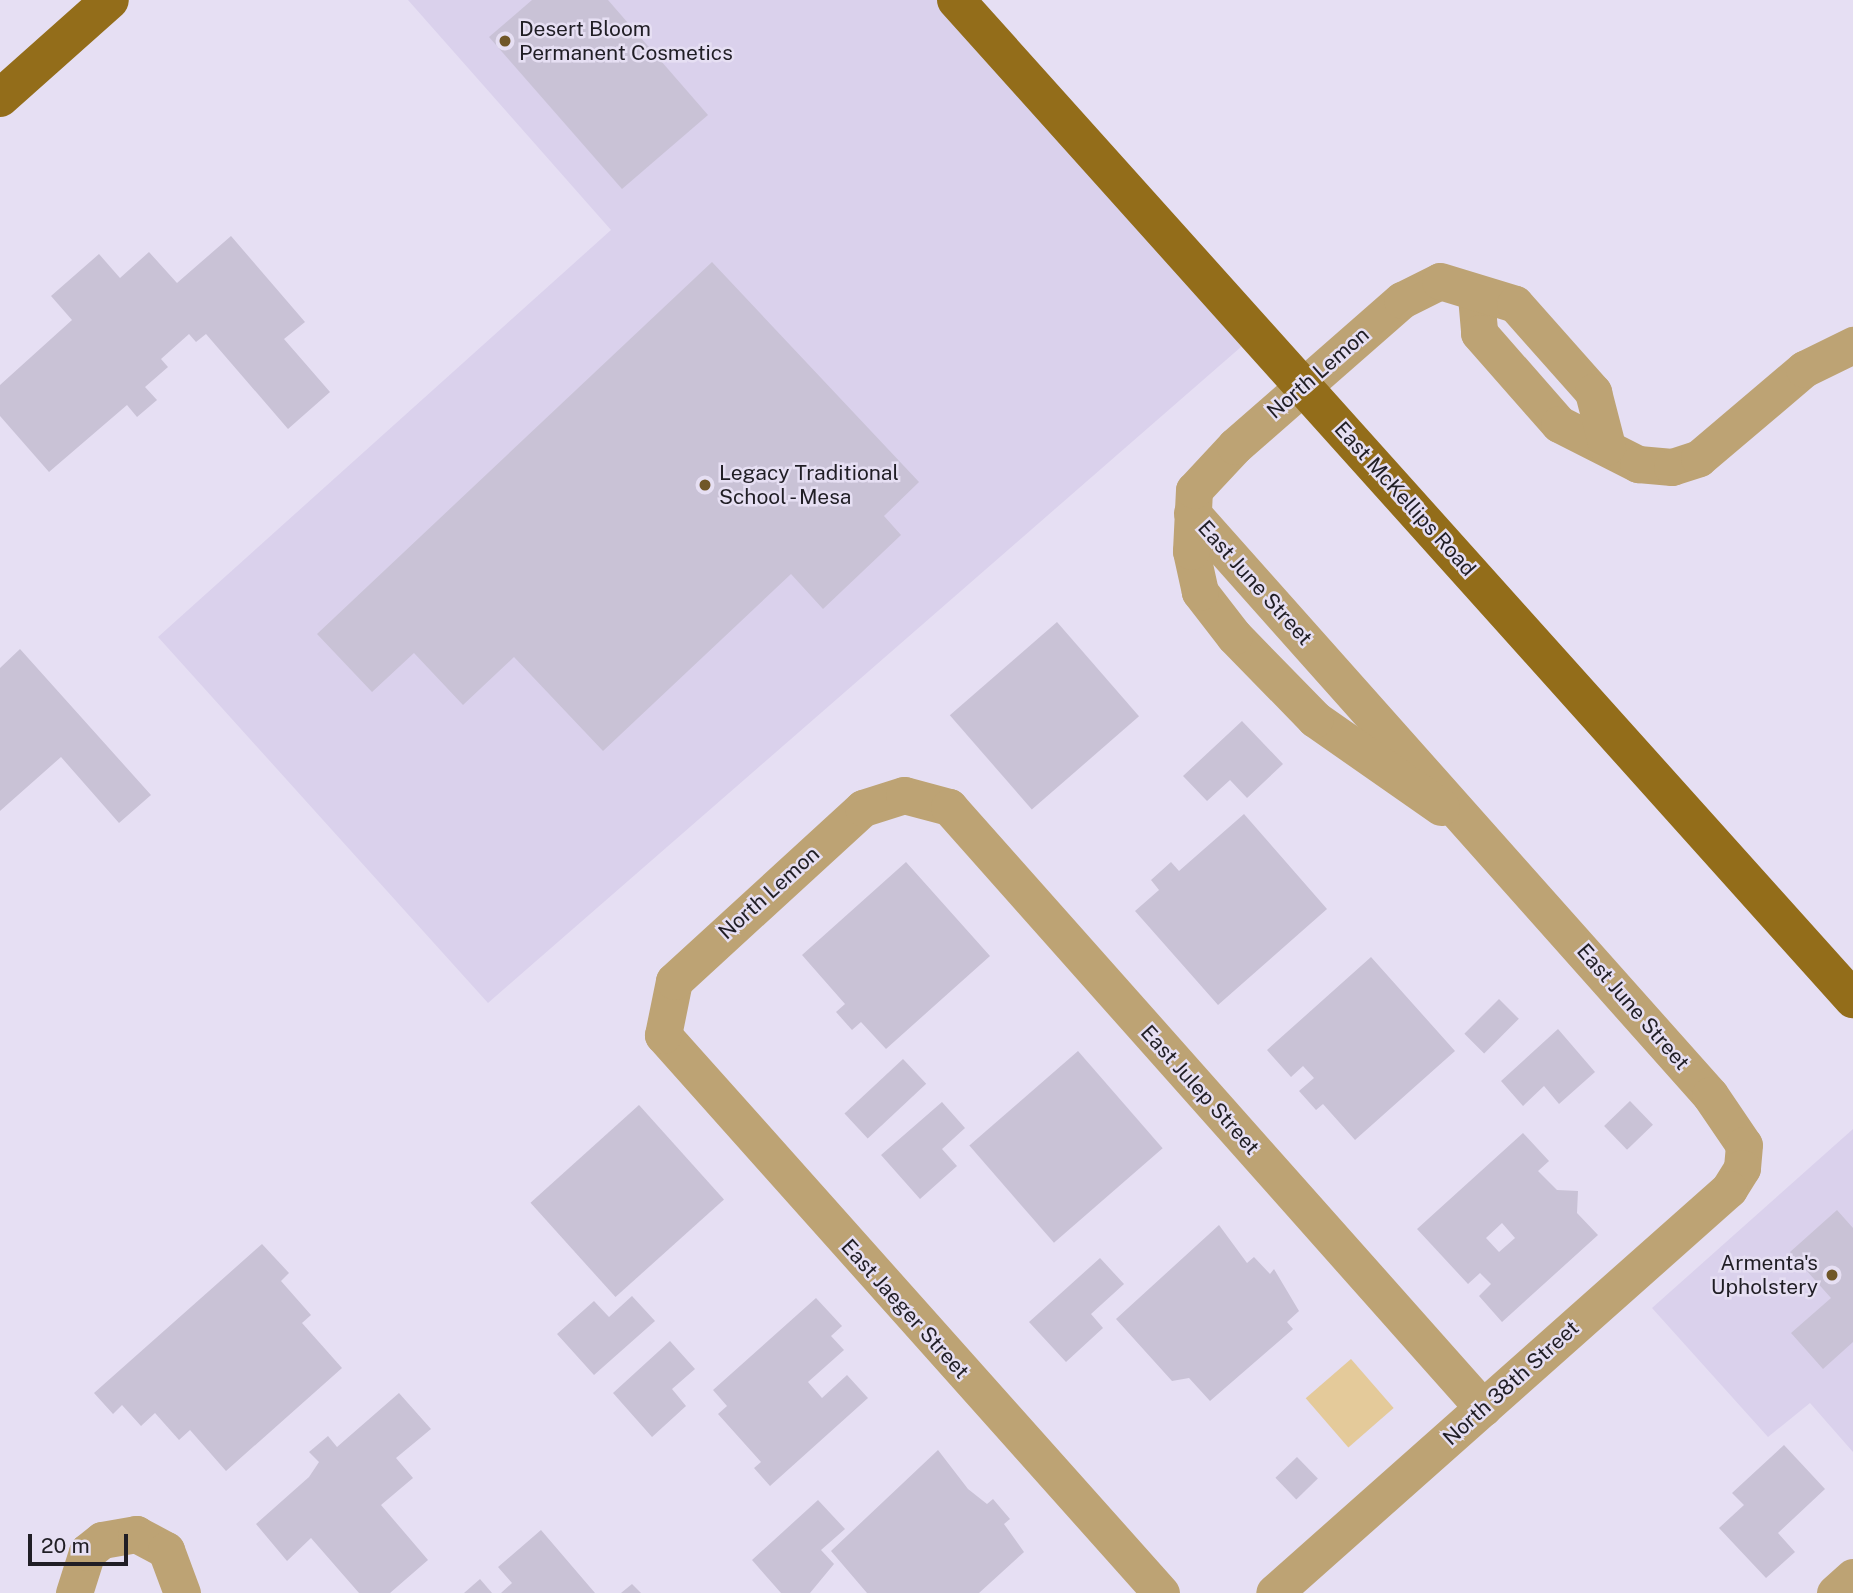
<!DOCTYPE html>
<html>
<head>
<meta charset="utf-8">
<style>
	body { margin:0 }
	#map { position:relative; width:1853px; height:1593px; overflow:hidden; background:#e6dff3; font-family:"Public Sans",sans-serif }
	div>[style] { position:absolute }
	.built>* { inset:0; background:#dad1ec }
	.green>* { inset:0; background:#e4ca9a; transform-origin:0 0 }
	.building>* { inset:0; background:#c9c2d6; transform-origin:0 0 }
	.minor>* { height:37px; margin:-18.5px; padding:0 18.5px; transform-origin:18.5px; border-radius:18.5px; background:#bda374 }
	.major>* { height:38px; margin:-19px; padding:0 19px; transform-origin:19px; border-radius:19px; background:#936d1a }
	.dots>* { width:19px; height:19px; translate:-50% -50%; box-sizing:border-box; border:4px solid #e6dff3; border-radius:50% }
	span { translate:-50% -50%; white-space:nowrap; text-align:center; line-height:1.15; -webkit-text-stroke:5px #e6dff3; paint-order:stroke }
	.poi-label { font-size:21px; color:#201e25 }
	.left { translate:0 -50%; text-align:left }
	.right { translate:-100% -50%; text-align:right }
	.street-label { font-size:21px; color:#201e25 }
	.scale { position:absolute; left:28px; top:1534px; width:100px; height:32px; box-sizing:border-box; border:4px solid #201e25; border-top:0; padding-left:9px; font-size:21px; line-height:24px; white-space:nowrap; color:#201e25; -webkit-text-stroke:5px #e6dff3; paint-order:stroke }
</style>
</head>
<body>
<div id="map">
	<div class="built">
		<i style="clip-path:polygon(408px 0,957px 0,1257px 333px,488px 1003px,158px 637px,611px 230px)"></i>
		<i style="clip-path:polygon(1853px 1129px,1853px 1452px,1810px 1403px,1768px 1437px,1652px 1308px)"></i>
	</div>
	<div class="green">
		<i style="left:1351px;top:1359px;width:65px;height:60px;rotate:49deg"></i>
	</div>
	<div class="building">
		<i style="clip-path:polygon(532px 0,608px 0,708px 115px,622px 189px,489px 37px)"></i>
		<i style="clip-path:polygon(231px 236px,305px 322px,284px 339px,330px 392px,288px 429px,206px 334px,196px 342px,189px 334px,161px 359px,168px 367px,145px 387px,157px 400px,137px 417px,127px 405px,49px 472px,0 416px,0 385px,72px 320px,51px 296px,99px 254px,120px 278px,149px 252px,177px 283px)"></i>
		<i style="clip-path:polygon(712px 262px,919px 482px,884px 516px,901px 535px,823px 609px,791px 574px,603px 751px,514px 657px,463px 705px,414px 653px,372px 692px,317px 634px)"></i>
		<i style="left:1057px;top:622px;width:125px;height:142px;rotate:49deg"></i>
		<i style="clip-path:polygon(20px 649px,151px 795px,119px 823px,61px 757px,0 811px,0 668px)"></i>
		<i style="clip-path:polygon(1242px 721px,1283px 764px,1247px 798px,1230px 780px,1207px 801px,1183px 776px)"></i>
		<i style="clip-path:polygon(1244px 814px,1327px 909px,1218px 1005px,1135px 911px,1159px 890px,1151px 880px,1171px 862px,1179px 871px)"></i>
		<i style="clip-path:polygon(906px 862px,990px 956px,886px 1049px,861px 1022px,852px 1030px,836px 1012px,845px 1004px,802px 955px)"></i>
		<i style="clip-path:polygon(1371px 957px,1455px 1051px,1355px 1140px,1323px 1104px,1316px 1110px,1299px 1091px,1314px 1078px,1303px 1066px,1291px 1077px,1267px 1050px)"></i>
		<i style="left:1499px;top:999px;width:28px;height:49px;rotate:45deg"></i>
		<i style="clip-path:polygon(1558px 1029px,1595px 1072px,1559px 1104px,1544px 1086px,1523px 1106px,1501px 1081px)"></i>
		<i style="left:1078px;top:1051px;width:129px;height:144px;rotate:49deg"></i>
		<i style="left:903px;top:1059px;width:34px;height:80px;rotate:47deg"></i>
		<i style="left:1630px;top:1101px;width:33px;height:36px;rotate:46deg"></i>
		<i style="clip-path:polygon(942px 1102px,965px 1128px,942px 1149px,957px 1166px,920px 1199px,881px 1155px)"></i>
		<i style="left:639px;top:1105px;width:127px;height:146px;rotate:48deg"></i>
		<i style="clip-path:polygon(evenodd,1523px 1133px,1549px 1161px,1538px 1171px,1557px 1190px,1578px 1191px,1577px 1213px,1598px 1235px,1502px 1322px,1479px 1296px,1491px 1284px,1480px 1273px,1468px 1284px,1417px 1229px,1523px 1133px,1502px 1223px,1515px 1238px,1499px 1252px,1486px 1238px,1502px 1223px)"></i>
		<i style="clip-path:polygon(1837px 1210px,1853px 1228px,1853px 1342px,1823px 1369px,1791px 1333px,1831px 1298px,1790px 1252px)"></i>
		<i style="clip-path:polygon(1219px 1225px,1247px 1263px,1254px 1257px,1270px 1274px,1274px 1269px,1299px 1311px,1287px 1322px,1293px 1329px,1210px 1401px,1189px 1378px,1172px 1381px,1116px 1319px)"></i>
		<i style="clip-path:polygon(262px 1244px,289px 1273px,281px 1281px,311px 1315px,302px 1323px,342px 1368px,226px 1471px,190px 1430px,179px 1440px,155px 1413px,141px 1426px,122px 1405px,113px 1414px,94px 1393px)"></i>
		<i style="clip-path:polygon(1100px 1258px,1124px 1284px,1091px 1314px,1103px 1328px,1066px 1362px,1029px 1322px)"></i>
		<i style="clip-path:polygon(632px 1296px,655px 1321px,594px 1375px,557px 1334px,594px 1301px,609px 1317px)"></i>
		<i style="clip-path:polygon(816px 1298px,842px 1326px,831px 1336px,844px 1350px,808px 1382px,822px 1398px,847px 1375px,868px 1398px,770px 1486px,754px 1468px,761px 1462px,718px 1414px,727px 1406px,713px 1390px)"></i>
		<i style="clip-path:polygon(670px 1341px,695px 1369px,672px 1389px,686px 1406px,652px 1437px,613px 1393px)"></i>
		<i style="clip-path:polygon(399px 1393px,431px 1429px,396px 1458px,413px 1478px,381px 1505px,428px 1560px,390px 1593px,359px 1593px,311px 1538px,287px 1561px,256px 1524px,309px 1477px,319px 1462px,309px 1452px,328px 1436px,337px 1447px)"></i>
		<i style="clip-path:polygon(1784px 1445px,1825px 1489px,1778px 1533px,1795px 1552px,1766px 1578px,1719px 1528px,1744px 1505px,1732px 1493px)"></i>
		<i style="clip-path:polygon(938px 1450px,968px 1489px,987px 1504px,993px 1499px,1010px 1519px,1004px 1524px,1024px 1552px,979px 1593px,867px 1593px,831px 1551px)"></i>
		<i style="left:1297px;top:1457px;width:30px;height:30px;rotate:46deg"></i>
		<i style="clip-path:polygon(818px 1500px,845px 1529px,821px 1550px,834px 1564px,810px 1593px,781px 1593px,752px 1560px)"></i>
		<i style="clip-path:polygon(541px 1530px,595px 1593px,501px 1593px,512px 1583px,498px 1567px)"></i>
		<i style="clip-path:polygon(480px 1579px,492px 1593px,464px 1593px)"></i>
		<i style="clip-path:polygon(632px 1584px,641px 1593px,621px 1593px)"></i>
	</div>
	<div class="minor">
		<i style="left:1476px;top:296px;width:37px;rotate:85deg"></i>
		<i style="left:1479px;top:333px;width:121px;rotate:48.7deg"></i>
		<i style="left:1559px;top:424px;width:89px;rotate:26.9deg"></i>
		<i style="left:1638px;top:464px;width:34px;rotate:5deg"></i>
		<i style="left:1672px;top:467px;width:28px;rotate:-18deg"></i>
		<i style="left:1699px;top:458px;width:138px;rotate:-40.3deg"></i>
		<i style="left:1804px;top:369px;width:55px;rotate:-26.1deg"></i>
		<i style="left:1192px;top:513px;width:779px;rotate:48.33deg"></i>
		<i style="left:1710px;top:1095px;width:60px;rotate:55.8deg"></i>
		<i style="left:1744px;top:1145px;width:23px;rotate:95deg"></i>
		<i style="left:1742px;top:1168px;width:25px;rotate:122deg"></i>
		<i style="left:1729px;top:1189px;width:608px;rotate:138.4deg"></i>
		<i style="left:1441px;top:807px;width:154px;rotate:-145.1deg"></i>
		<i style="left:1315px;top:719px;width:116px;rotate:-134.3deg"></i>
		<i style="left:1234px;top:636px;width:56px;rotate:-127.7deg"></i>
		<i style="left:1200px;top:592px;width:42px;rotate:-102.4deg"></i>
		<i style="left:1191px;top:551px;width:61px;rotate:-87.2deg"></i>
		<i style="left:1194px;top:490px;width:60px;rotate:-47deg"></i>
		<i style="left:1235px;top:446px;width:222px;rotate:-41.2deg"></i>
		<i style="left:1402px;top:300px;width:42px;rotate:-26.6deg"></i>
		<i style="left:1440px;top:281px;width:78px;rotate:17deg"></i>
		<i style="left:1515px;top:304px;width:118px;rotate:48.4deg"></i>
		<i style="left:1593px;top:392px;width:56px;rotate:75.5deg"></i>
		<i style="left:74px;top:1593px;width:43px;rotate:-72.4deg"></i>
		<i style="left:87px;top:1552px;width:19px;rotate:-39deg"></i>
		<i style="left:102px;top:1540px;width:35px;rotate:-10deg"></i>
		<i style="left:136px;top:1534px;width:34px;rotate:28deg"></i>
		<i style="left:166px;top:1550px;width:46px;rotate:69.6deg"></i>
		<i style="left:1161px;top:1593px;width:748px;rotate:-131.75deg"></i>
		<i style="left:663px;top:1035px;width:55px;rotate:-78.5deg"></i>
		<i style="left:674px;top:981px;width:256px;rotate:-42.5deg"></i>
		<i style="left:863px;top:808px;width:43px;rotate:-17.6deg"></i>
		<i style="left:904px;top:795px;width:47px;rotate:14.9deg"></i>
		<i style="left:949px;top:807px;width:804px;rotate:48.38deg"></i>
		<i style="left:1835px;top:1593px;width:24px;rotate:-42deg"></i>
	</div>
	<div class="major">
		<i style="left:956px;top:0;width:1343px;rotate:48.08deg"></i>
		<i style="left:0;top:98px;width:147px;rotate:-41.7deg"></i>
	</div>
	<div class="dots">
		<i style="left:505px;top:41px;background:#705728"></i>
		<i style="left:705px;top:485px;background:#705728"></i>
		<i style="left:1832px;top:1275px;background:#705728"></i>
	</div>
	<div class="poi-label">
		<span class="left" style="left:519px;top:41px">Desert Bloom<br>Permanent Cosmetics</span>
		<span class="left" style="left:719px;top:485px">Legacy Traditional<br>School - Mesa</span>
		<span class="right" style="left:1818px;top:1275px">Armenta's<br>Upholstery</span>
	</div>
	<div class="street-label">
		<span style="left:1318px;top:373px;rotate:-41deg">North Lemon</span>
		<span style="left:1405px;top:499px;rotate:48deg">East McKellips Road</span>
		<span style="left:1255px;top:583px;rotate:48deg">East June Street</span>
		<span style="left:769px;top:893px;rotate:-42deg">North Lemon</span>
		<span style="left:1633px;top:1007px;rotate:49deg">East June Street</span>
		<span style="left:1200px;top:1090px;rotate:48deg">East Julep Street</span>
		<span style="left:905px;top:1309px;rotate:48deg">East Jaeger Street</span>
		<span style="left:1511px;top:1383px;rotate:-42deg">North 38th Street</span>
	</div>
	<div class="scale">20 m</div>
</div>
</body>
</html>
